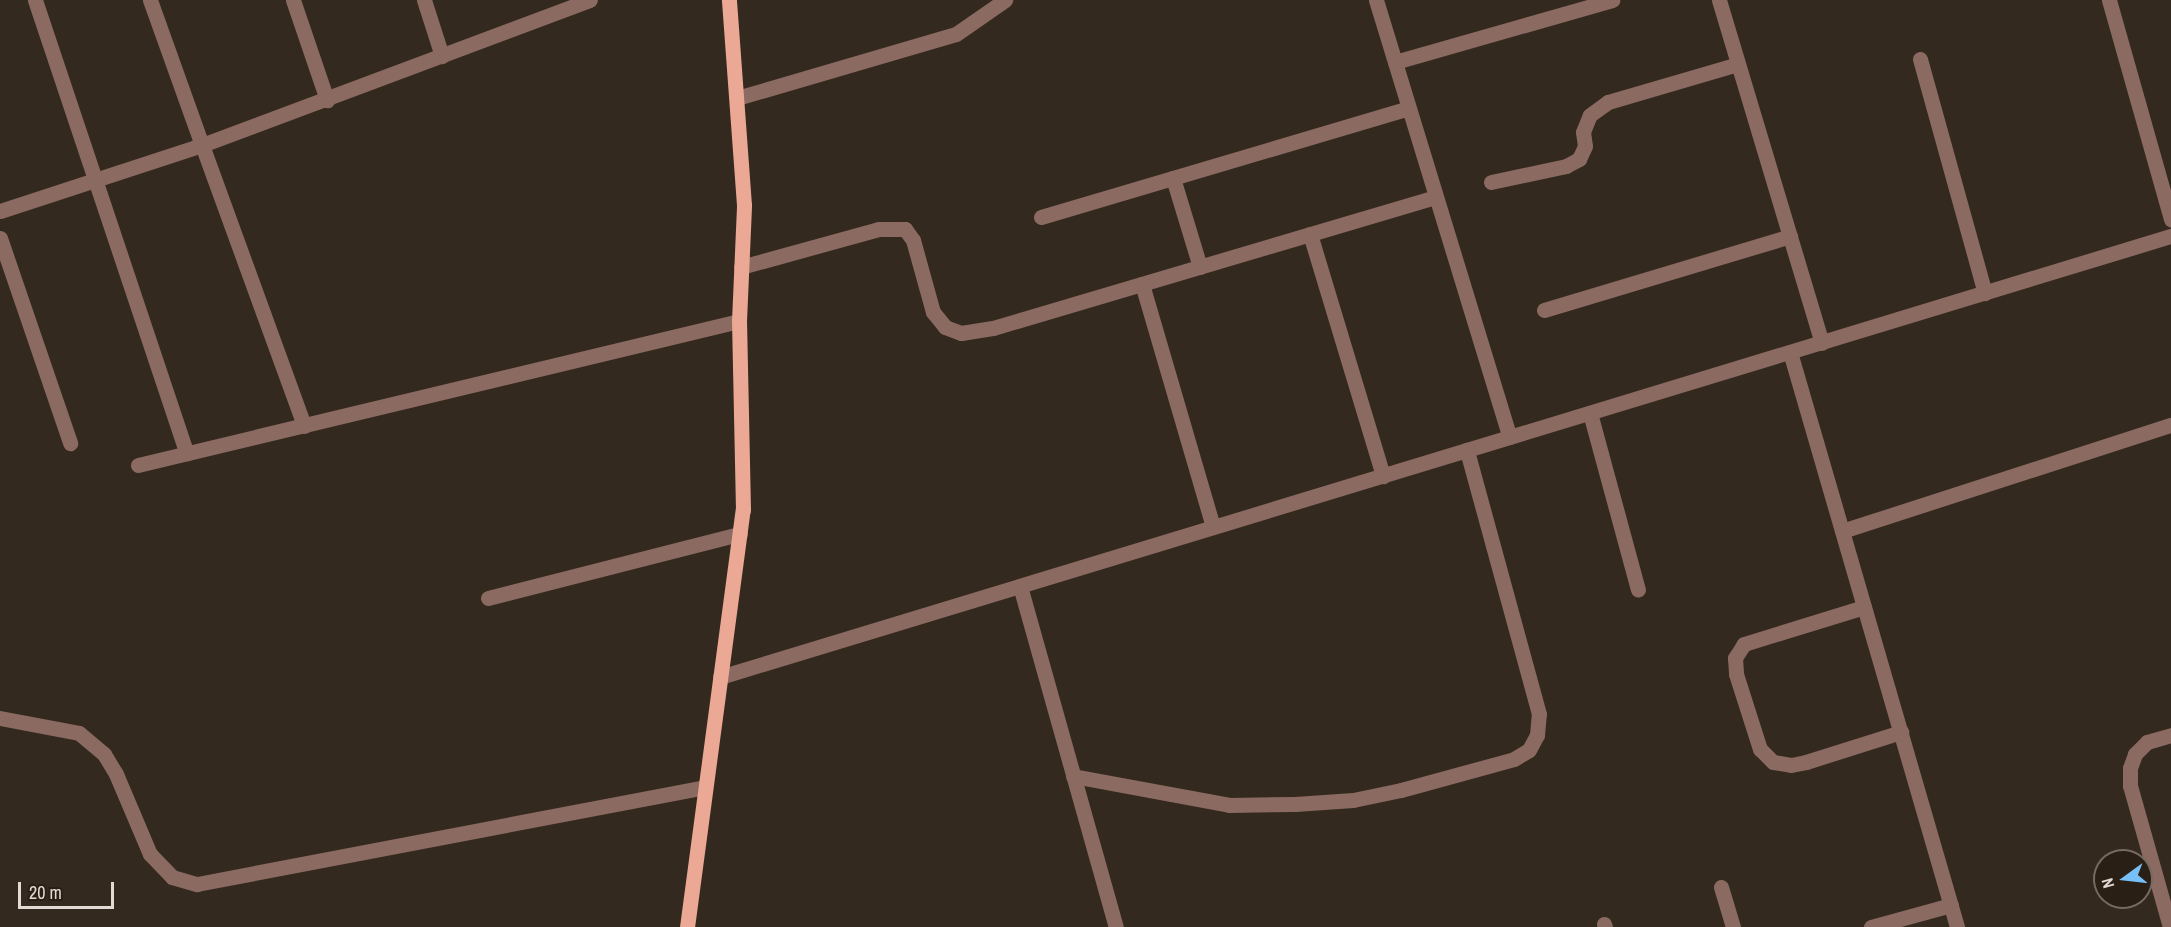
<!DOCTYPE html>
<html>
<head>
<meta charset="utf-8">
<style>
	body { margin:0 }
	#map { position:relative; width:2171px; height:927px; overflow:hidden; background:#34291e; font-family:"Archivo Narrow",sans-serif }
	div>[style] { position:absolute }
	.minor>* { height:15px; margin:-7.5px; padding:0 7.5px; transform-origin:7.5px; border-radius:7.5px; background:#8b6a61 }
	.major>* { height:15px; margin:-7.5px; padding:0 7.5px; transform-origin:7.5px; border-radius:7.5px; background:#eba895 }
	span { translate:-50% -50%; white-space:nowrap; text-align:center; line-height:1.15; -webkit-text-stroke:4.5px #2a1f15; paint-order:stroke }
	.north { position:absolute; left:2093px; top:849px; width:60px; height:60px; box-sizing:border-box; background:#2a1f15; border:2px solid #746a61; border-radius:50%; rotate:255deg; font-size:16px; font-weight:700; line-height:24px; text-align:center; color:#e2dad3 }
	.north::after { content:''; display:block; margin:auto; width:21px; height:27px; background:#76c0f7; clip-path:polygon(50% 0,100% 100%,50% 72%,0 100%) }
	.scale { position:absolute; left:18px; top:882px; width:96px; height:27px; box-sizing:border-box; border:3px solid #e2dad3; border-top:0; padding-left:8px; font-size:18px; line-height:21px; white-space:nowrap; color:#e2dad3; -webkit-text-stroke:4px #2a1f15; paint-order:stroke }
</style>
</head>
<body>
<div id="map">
	<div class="minor">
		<i style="left:35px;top:0;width:478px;rotate:71.5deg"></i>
		<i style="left:150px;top:0;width:154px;rotate:70.3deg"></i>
		<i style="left:202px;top:145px;width:414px;rotate:-20.5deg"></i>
		<i style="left:293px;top:0;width:106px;rotate:71.2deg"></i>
		<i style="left:424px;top:0;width:59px;rotate:72.2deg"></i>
		<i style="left:1376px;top:0;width:457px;rotate:73deg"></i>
		<i style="left:1719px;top:0;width:358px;rotate:73.3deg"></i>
		<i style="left:2109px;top:0;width:228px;rotate:74.2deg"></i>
		<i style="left:1920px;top:59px;width:243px;rotate:74.5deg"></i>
		<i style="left:1395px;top:62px;width:226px;rotate:-15.9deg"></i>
		<i style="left:737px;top:98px;width:228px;rotate:-16.3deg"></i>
		<i style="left:956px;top:34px;width:60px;rotate:-34.8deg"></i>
		<i style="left:1173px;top:178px;width:93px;rotate:73.1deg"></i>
		<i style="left:1491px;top:182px;width:77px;rotate:-12deg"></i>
		<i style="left:1566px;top:166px;width:15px;rotate:-28deg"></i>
		<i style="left:1579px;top:159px;width:14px;rotate:-65deg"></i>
		<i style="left:1585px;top:146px;width:14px;rotate:-98deg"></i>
		<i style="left:1583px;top:132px;width:18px;rotate:-68deg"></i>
		<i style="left:1590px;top:115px;width:22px;rotate:-36deg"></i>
		<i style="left:1608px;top:102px;width:135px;rotate:-16.3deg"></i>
		<i style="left:0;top:211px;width:213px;rotate:-18.1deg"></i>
		<i style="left:202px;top:145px;width:299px;rotate:70deg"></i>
		<i style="left:1041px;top:217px;width:383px;rotate:-16.5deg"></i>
		<i style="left:1310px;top:234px;width:253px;rotate:73.2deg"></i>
		<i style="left:0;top:238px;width:217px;rotate:71.1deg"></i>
		<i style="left:741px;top:267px;width:143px;rotate:-15.4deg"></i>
		<i style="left:879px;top:229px;width:26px"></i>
		<i style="left:905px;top:229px;width:14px;rotate:54deg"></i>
		<i style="left:913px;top:240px;width:75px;rotate:74.5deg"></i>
		<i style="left:933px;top:312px;width:19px;rotate:51deg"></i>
		<i style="left:945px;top:327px;width:17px;rotate:21deg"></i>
		<i style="left:961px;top:333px;width:32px;rotate:-9deg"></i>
		<i style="left:993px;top:328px;width:461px;rotate:-16.5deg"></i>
		<i style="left:1142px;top:284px;width:253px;rotate:73.7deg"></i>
		<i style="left:1544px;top:310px;width:257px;rotate:-16.7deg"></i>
		<i style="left:1790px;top:352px;width:599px;rotate:73.8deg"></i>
		<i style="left:1590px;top:413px;width:183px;rotate:74.8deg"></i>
		<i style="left:138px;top:465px;width:618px;rotate:-13.47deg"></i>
		<i style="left:1842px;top:531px;width:346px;rotate:-17.9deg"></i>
		<i style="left:1020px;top:586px;width:354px;rotate:74.3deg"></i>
		<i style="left:488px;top:598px;width:260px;rotate:-14.3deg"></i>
		<i style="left:1864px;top:607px;width:126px;rotate:162.9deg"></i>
		<i style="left:1744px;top:644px;width:17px;rotate:123deg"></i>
		<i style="left:1735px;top:658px;width:16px;rotate:86deg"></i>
		<i style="left:1736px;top:674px;width:79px;rotate:72.3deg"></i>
		<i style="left:1760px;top:749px;width:18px;rotate:45deg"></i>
		<i style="left:1773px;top:762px;width:18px;rotate:9deg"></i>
		<i style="left:1791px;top:765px;width:15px;rotate:-11deg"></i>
		<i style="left:1806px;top:762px;width:100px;rotate:-17.5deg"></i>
		<i style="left:720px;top:677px;width:1517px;rotate:-16.91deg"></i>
		<i style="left:0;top:718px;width:80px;rotate:10.8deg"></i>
		<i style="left:79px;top:733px;width:33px;rotate:40deg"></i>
		<i style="left:104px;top:754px;width:23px;rotate:59deg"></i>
		<i style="left:116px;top:774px;width:87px;rotate:67deg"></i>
		<i style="left:150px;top:854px;width:32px;rotate:46deg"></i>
		<i style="left:172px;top:877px;width:26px;rotate:16deg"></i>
		<i style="left:197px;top:884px;width:517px;rotate:-10.81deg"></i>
		<i style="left:1073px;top:776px;width:159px;rotate:10.5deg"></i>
		<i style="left:1229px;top:805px;width:66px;rotate:-0.9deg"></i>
		<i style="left:1295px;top:804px;width:58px;rotate:-3.9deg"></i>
		<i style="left:1353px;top:800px;width:49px;rotate:-11.8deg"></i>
		<i style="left:1401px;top:790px;width:117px;rotate:-15.3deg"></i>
		<i style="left:1514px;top:759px;width:17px;rotate:-31deg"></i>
		<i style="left:1529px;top:750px;width:17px;rotate:-62deg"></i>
		<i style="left:1537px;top:735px;width:21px;rotate:-85deg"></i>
		<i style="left:1539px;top:714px;width:274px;rotate:-105.3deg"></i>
		<i style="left:1721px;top:887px;width:42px;rotate:73.3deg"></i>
		<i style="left:1604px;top:924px;width:3px;rotate:72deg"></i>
		<i style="left:1871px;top:927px;width:83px;rotate:-15.4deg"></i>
		<i style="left:2170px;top:927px;width:147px;rotate:-105.8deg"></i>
		<i style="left:2130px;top:786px;width:18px;rotate:-90deg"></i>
		<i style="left:2130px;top:768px;width:15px;rotate:-70deg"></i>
		<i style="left:2135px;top:754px;width:17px;rotate:-45deg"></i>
		<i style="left:2147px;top:742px;width:25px;rotate:-16deg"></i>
	</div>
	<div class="major">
		<i style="left:687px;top:927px;width:421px;rotate:-82.4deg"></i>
		<i style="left:743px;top:510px;width:189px;rotate:-91.2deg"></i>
		<i style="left:739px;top:321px;width:116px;rotate:-87.5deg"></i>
		<i style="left:744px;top:205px;width:206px;rotate:-94.2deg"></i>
	</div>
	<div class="north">N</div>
	<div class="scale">20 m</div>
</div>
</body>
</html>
